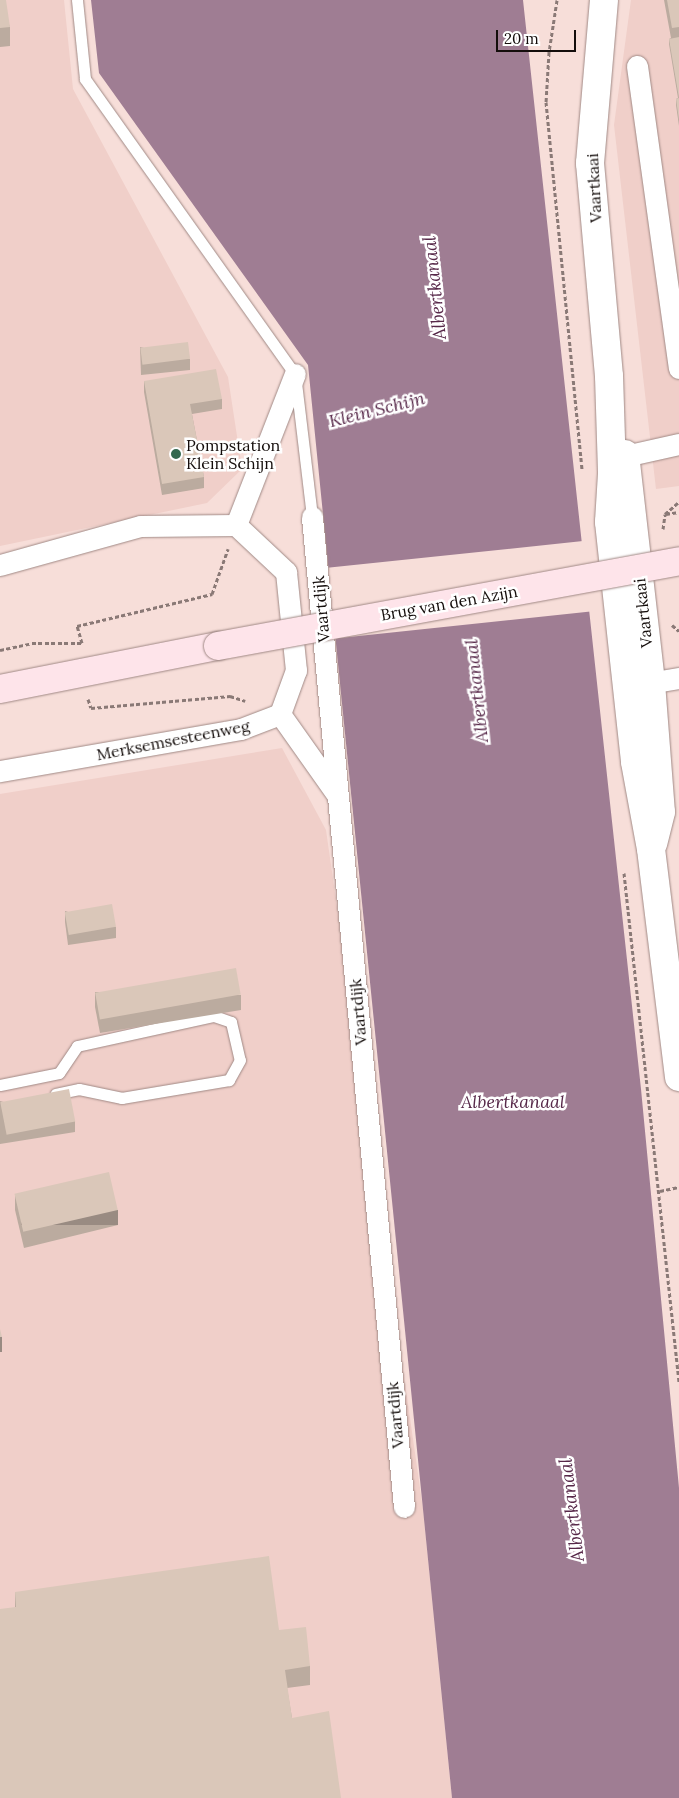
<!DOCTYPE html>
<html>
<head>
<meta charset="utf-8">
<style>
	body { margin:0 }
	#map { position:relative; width:679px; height:1798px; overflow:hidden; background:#f7ded9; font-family:Lora,serif }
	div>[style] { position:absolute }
	.built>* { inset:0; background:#f0cfc9 }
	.water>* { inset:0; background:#9f7d93 }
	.pier>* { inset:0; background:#f7ded9; transform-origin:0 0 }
	.path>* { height:3px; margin-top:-1.5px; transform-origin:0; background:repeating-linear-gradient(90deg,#8a7976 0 4px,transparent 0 6.5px) }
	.roads { filter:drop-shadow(0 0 1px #a08985) drop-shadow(0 0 1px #a08985) }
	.service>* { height:11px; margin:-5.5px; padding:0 5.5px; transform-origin:5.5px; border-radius:5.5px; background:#fff }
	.minor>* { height:21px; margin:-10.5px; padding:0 10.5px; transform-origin:10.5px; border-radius:10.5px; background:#fff }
	.tertiary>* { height:28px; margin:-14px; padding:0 14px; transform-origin:14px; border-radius:14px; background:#fff }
	.secondary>* { height:28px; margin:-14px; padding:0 14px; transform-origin:14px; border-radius:14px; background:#fee4ea }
	.bridges { filter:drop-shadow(0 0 1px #a08985) drop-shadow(0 0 1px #a08985) }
	.secondary-bridge>* { height:28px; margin:-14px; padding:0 14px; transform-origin:14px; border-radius:14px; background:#fee4ea }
	.wall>* { inset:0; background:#bbab9f }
	.shaded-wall>* { inset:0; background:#998b82; transform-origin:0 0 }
	.building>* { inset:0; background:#dac7b9; transform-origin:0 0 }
	.dots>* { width:14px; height:14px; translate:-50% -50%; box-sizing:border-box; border:2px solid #fff; border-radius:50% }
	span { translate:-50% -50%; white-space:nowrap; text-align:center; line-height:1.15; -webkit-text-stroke:5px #fff; paint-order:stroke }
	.street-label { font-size:16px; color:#140d0b }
	.poi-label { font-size:16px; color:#140d0b }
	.left { translate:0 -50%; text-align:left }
	.water-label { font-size:18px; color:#572849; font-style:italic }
	.scale { position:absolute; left:496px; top:30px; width:80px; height:22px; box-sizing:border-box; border:2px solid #140d0b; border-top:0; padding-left:6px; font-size:15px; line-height:18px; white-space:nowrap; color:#140d0b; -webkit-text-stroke:4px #fff; paint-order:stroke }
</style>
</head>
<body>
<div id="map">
	<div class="built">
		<i style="clip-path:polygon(0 0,64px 0,73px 89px,228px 377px,242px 469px,207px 503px,0 546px)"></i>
		<i style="clip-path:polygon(631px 0,679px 0,679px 486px,656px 489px,614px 125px)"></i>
		<i style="clip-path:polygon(282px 748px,326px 830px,423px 1509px,452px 1798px,0 1798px,0 794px)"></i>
	</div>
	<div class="water">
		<i style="clip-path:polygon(91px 0,523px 0,641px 1089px,679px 1488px,679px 1798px,452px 1798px,308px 365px,99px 73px)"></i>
	</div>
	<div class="pier">
		<i style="left:583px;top:541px;width:71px;height:257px;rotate:84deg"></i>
	</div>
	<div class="path">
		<i style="left:557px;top:0;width:53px;rotate:98.7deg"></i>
		<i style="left:549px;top:52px;width:50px;rotate:93.4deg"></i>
		<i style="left:546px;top:102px;width:369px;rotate:84.4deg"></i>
		<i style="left:666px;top:514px;width:13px;rotate:-9deg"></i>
		<i style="left:663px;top:529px;width:15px;rotate:-82deg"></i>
		<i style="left:665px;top:514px;width:18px;rotate:-41deg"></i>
		<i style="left:672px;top:625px;width:9px;rotate:41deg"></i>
		<i style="left:82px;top:643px;width:18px;rotate:-106deg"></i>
		<i style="left:77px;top:626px;width:139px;rotate:-13.3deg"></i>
		<i style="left:212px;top:594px;width:48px;rotate:-70.4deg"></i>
		<i style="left:0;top:650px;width:33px;rotate:-12deg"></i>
		<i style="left:32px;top:643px;width:49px"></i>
		<i style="left:88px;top:699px;width:9px;rotate:72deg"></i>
		<i style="left:91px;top:708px;width:140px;rotate:-4.9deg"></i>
		<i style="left:230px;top:696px;width:16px;rotate:18deg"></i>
		<i style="left:624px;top:873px;width:512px;rotate:83.83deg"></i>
		<i style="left:660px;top:1191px;width:19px;rotate:-12deg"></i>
	</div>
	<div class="roads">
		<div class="service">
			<i style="left:77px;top:0;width:79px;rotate:84.2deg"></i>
			<i style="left:85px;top:79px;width:362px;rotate:54.6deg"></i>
			<i style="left:295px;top:374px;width:144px;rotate:83.2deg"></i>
			<i style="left:0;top:1085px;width:60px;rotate:-11.5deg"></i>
			<i style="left:59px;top:1073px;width:32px;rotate:-56deg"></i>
			<i style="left:77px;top:1046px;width:140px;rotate:-12.4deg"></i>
			<i style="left:214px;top:1016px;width:18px;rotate:19deg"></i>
			<i style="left:231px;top:1022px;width:39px;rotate:77deg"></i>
			<i style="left:240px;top:1060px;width:23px;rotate:119deg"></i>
			<i style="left:229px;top:1080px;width:109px;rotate:170.5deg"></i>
			<i style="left:122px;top:1098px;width:44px;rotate:-168.2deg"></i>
			<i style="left:79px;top:1089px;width:24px;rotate:168deg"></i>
		</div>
		<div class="minor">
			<i style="left:637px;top:66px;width:305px;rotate:82.1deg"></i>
			<i style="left:625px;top:456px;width:55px;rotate:-12.5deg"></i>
			<i style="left:312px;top:517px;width:994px;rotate:84.69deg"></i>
			<i style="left:236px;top:525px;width:162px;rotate:-68.7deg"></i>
			<i style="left:0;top:565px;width:146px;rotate:-15.5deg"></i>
			<i style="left:141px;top:526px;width:95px;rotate:-0.6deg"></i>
			<i style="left:236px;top:525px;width:69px;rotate:43.2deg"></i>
			<i style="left:286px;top:572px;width:99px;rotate:84.2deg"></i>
			<i style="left:296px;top:670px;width:47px;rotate:110deg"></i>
			<i style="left:280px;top:714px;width:42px;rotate:159deg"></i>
			<i style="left:241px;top:729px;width:245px;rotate:170.1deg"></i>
			<i style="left:637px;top:685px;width:43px;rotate:-9.5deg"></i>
			<i style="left:280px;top:714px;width:100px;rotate:54.7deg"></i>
		</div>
		<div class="tertiary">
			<i style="left:604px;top:0;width:164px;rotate:94.9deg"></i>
			<i style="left:590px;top:163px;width:214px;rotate:84.9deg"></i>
			<i style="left:609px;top:376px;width:98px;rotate:88.2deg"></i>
			<i style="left:612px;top:474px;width:48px;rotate:93.6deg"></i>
			<i style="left:609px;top:522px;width:241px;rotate:83.8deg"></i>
			<i style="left:635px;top:762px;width:88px;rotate:79.6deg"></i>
			<i style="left:651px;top:849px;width:230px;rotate:83deg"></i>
			<i style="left:625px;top:454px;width:230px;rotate:83.5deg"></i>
			<i style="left:651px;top:683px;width:129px;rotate:85.6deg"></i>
			<i style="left:661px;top:812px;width:32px;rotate:104deg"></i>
		</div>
		<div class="secondary">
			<i style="left:0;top:689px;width:222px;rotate:-11.2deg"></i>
		</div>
	</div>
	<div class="bridges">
		<div class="secondary-bridge">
			<i style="left:218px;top:646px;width:469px;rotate:-10.4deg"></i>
		</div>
	</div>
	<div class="wall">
		<i style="clip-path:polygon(0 0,10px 27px,10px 46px,0 47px)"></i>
		<i style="clip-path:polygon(664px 0,679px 0,679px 126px,676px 105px,676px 99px,678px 98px,669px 44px,669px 39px,671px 38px)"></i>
		<i style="clip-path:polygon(140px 347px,190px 359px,190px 370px,141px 375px)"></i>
		<i style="clip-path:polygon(144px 381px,222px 399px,222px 409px,192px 414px,204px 477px,204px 488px,162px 495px,144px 392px)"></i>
		<i style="clip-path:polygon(65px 911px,116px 927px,116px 938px,68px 945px,65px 922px)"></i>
		<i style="clip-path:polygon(95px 992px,241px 995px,241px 1010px,100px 1033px,95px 1007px)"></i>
		<i style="clip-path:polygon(0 1101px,75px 1121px,75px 1132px,0 1144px)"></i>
		<i style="clip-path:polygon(15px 1195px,118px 1225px,24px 1248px,15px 1210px)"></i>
		<i style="clip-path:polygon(15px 1592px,279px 1630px,310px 1666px,310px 1685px,287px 1688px,292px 1718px,15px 1607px)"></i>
	</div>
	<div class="shaded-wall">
		<i style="left:118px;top:1210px;width:15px;height:97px;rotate:90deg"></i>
		<i style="left:0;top:1337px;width:2px;height:15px"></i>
	</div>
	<div class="building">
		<i style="clip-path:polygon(0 0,6px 0,10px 27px,0 28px)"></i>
		<i style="clip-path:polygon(667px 0,679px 0,679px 27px,672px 28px)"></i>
		<i style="clip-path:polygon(679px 37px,679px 98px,669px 39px)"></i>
		<i style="clip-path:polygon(679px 98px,679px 120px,676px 99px)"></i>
		<i style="left:188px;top:342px;width:17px;height:48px;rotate:83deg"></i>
		<i style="clip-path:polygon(216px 369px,222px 399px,190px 404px,204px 477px,162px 484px,144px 381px)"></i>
		<i style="left:112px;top:904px;width:23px;height:48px;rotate:80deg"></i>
		<i style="left:236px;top:968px;width:27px;height:143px;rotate:80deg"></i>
		<i style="left:69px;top:1089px;width:33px;height:70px;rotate:79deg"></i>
		<i style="left:109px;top:1172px;width:39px;height:97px;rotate:77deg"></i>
		<i style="clip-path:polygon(0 1329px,2px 1337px,0 1337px)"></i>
		<i style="clip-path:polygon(269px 1556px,279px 1630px,306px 1627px,310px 1666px,285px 1670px,292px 1718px,329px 1711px,341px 1798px,0 1798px,0 1609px,16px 1607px,15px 1592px)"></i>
	</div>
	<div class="dots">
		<i style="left:176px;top:454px;background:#32684f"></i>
	</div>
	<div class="street-label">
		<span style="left:594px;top:188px;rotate:-93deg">Vaartkaai</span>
		<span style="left:449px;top:603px;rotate:-10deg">Brug van den Azijn</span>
		<span style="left:321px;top:609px;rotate:-95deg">Vaartdijk</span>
		<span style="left:643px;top:613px;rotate:-96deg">Vaartkaai</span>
		<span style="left:173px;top:740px;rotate:-11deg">Merksemsesteenweg</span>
		<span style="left:358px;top:1012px;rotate:-95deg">Vaartdijk</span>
		<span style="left:395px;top:1415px;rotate:-95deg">Vaartdijk</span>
	</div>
	<div class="poi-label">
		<span class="left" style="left:186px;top:454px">Pompstation<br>Klein Schijn</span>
	</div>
	<div class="water-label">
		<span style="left:435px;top:288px;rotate:-96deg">Albertkanaal</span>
		<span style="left:377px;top:410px;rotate:-14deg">Klein Schijn</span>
		<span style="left:477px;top:691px;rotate:-96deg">Albertkanaal</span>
		<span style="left:513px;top:1102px">Albertkanaal</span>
		<span style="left:572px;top:1510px;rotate:-97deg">Albertkanaal</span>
	</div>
	<div class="scale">20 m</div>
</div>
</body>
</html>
